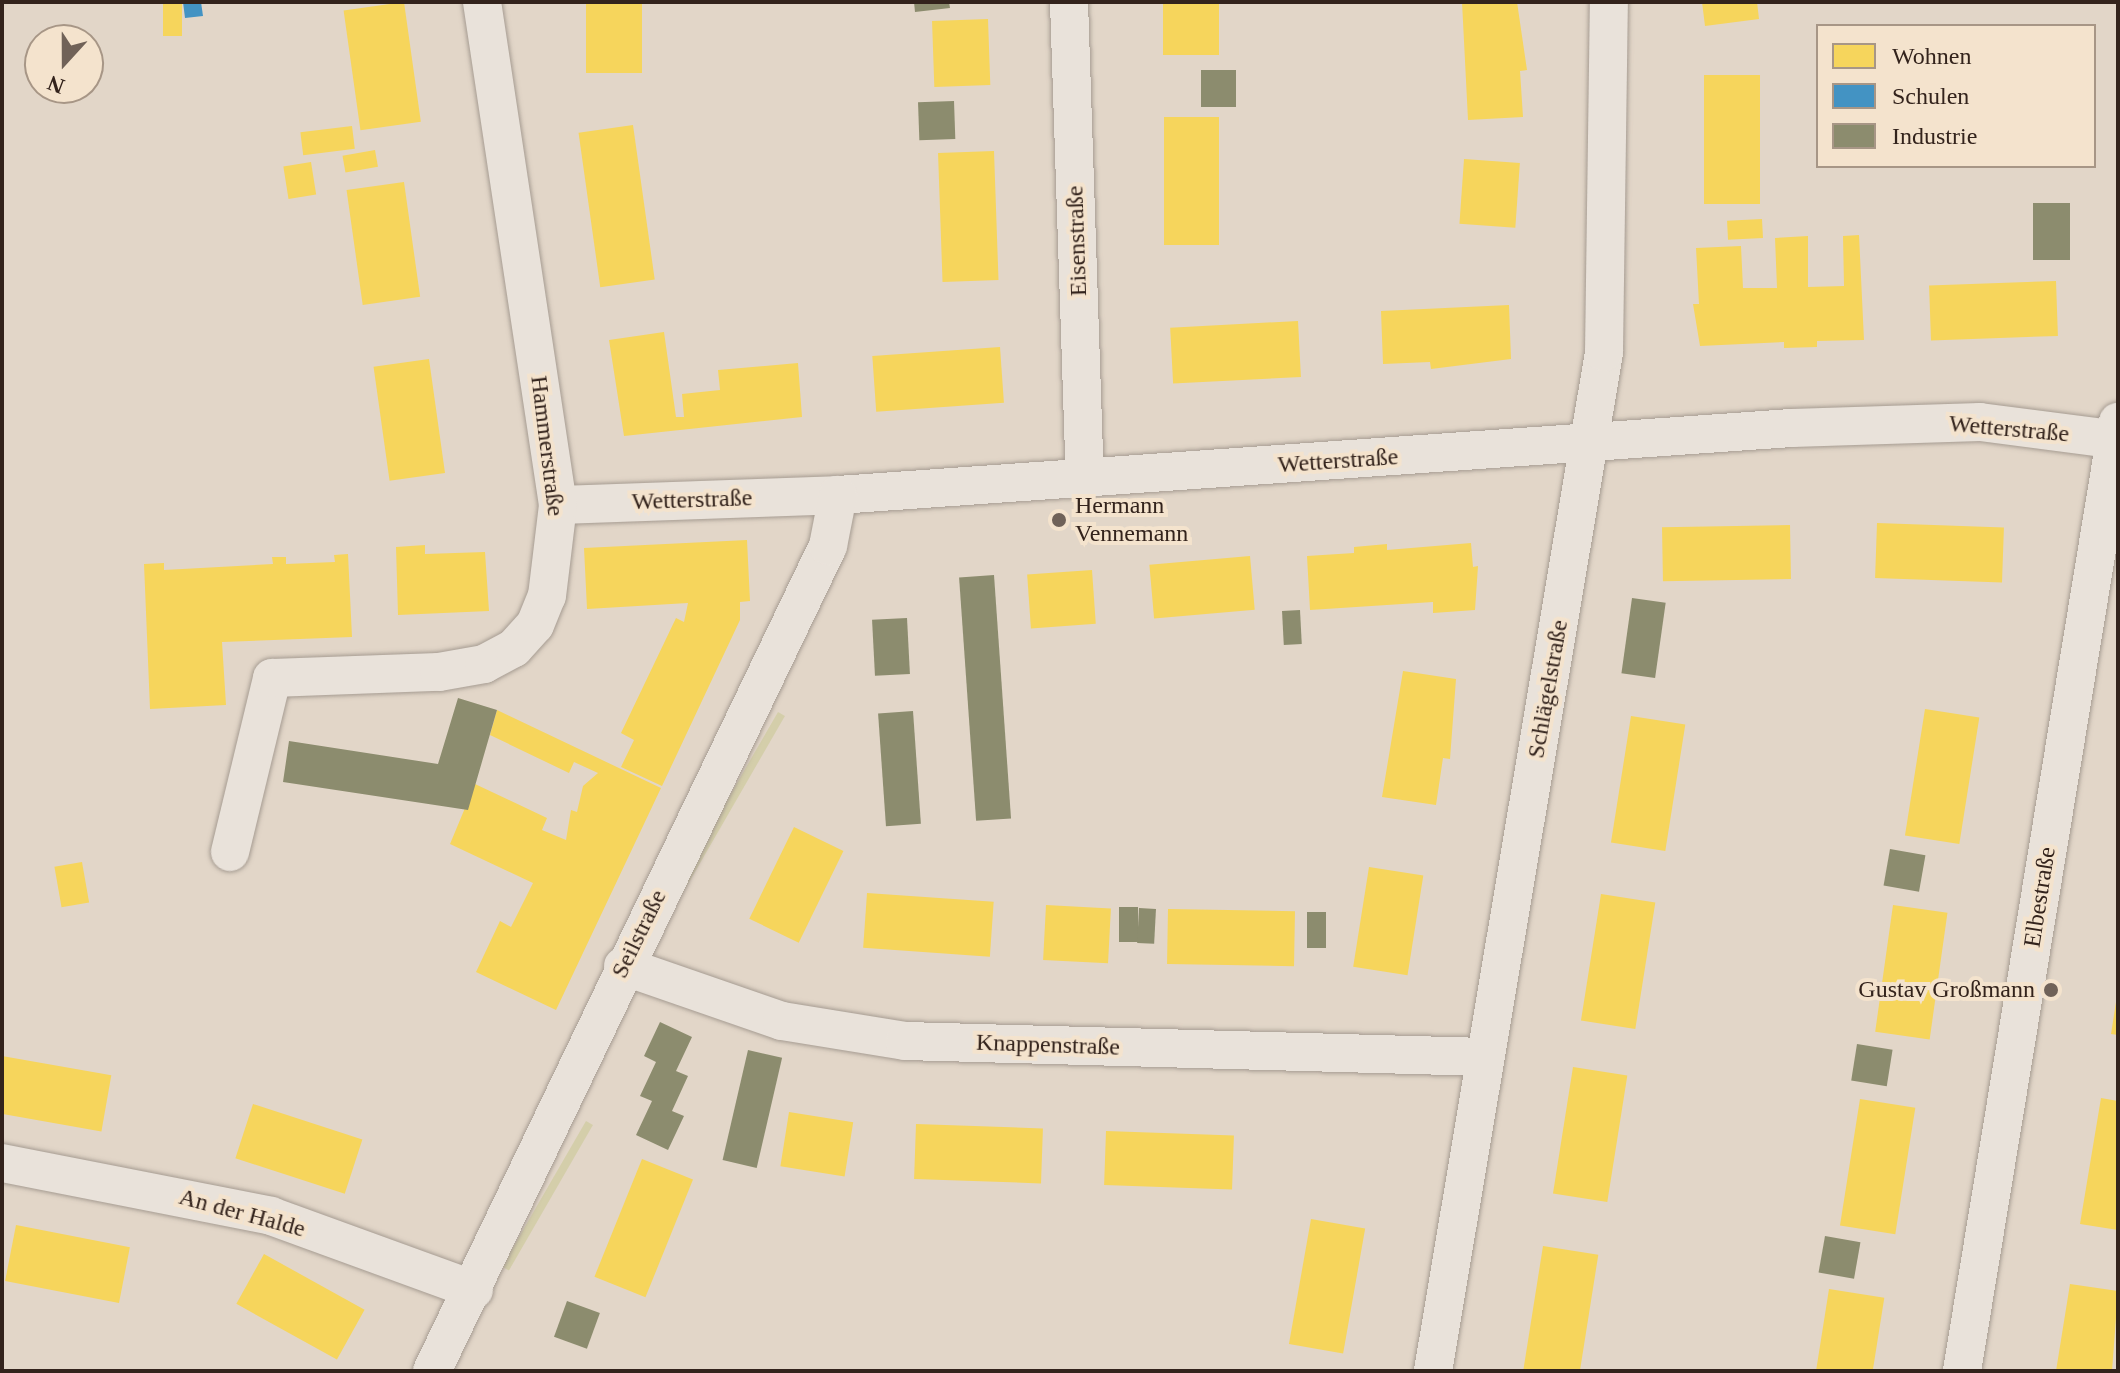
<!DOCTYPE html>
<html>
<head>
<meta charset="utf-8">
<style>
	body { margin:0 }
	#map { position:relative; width:2120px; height:1373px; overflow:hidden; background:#e2d6c8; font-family:Georgia,serif }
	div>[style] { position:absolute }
	.green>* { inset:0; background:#d4ceaa; transform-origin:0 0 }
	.homes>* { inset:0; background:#f6d55c; transform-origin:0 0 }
	.schools>* { inset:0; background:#4393c3 }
	.industry>* { inset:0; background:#8c8c6e; transform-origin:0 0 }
	.roads { filter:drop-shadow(0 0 2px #a69c92) drop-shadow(0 0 2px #a69c92) }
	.street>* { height:38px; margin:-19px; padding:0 19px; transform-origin:19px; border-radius:19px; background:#e9e2da }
	.dots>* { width:22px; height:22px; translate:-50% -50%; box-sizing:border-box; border:4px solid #f4e3cd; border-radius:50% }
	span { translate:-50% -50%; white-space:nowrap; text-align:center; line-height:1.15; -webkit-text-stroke:8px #f4e3cd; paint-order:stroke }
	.street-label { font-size:24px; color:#33231c }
	.poi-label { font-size:24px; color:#33231c }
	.left { translate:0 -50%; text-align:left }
	.right { translate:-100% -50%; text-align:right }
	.frame { position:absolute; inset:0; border:4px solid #33231c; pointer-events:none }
	.legend { position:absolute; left:1816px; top:24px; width:280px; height:144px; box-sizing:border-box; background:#f4e3cd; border:2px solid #a79686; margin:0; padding:10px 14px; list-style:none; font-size:24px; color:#33231c }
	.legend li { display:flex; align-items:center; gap:16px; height:40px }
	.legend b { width:40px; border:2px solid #a79686 }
	.north { position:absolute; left:24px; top:24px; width:80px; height:80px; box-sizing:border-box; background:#f4e3cd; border:2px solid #a79686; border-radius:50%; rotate:201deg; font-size:22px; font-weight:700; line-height:32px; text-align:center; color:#33231c }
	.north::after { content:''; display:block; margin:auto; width:28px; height:36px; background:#706258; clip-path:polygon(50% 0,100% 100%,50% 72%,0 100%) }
</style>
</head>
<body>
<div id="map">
	<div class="green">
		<i style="left:778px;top:712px;width:8px;height:236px;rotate:30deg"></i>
		<i style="left:586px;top:1121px;width:8px;height:168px;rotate:30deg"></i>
	</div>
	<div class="homes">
		<i style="left:163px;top:2px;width:19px;height:34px"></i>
		<i style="left:404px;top:2px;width:121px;height:61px;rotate:82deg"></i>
		<i style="left:586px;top:2px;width:56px;height:71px"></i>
		<i style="left:1163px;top:2px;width:56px;height:53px"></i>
		<i style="clip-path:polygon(1462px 2px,1517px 2px,1527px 70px,1520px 71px,1523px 117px,1468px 120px)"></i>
		<i style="clip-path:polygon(1702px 2px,1757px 2px,1759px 19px,1705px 26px)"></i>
		<i style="left:988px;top:19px;width:66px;height:56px;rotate:88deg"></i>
		<i style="left:1704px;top:75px;width:56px;height:129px"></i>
		<i style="left:1164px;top:117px;width:55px;height:128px"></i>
		<i style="left:633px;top:125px;width:156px;height:55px;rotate:82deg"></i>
		<i style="left:352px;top:126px;width:23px;height:52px;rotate:83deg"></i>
		<i style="left:375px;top:150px;width:17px;height:33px;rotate:80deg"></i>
		<i style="left:994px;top:151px;width:129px;height:56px;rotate:88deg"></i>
		<i style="left:1464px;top:159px;width:56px;height:65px;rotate:4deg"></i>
		<i style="left:311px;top:162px;width:33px;height:28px;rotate:81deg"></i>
		<i style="left:404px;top:182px;width:116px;height:58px;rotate:82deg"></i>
		<i style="left:1762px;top:219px;width:19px;height:35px;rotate:87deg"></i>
		<i style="clip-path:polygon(1859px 235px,1864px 340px,1817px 341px,1817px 347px,1784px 348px,1784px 342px,1700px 346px,1693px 304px,1699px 304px,1696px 248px,1741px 246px,1743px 288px,1777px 288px,1775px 238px,1808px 236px,1808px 287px,1844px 286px,1843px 236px)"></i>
		<i style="left:2056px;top:281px;width:55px;height:127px;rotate:88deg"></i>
		<i style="clip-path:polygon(1509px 305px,1511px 359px,1431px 369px,1430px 362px,1383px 364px,1381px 311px)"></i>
		<i style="left:1298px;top:321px;width:56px;height:128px;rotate:87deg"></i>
		<i style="clip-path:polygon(664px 332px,676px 417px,684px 417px,682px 394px,720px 390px,718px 370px,798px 363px,802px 417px,624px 436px,609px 340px)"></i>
		<i style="left:1000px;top:347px;width:56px;height:128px;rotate:86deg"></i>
		<i style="left:429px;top:359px;width:115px;height:56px;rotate:82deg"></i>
		<i style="left:1877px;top:523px;width:127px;height:55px;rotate:2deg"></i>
		<i style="left:1790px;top:525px;width:54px;height:128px;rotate:89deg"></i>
		<i style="clip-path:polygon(747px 540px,750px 601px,740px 602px,740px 620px,662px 786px,621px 767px,634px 740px,621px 733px,676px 618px,684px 622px,688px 603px,587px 609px,584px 548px)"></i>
		<i style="clip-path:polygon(1471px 543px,1473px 567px,1478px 566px,1475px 610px,1433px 613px,1433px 602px,1310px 610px,1307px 556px,1354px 553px,1354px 547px,1387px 544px,1387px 550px)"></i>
		<i style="clip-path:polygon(425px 545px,425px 554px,485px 552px,489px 611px,398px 615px,396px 547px)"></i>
		<i style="clip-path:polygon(348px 554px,352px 637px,222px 642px,226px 705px,150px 709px,144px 564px,164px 563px,164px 570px,273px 564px,272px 557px,286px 557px,286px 564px,335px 562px,334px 555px)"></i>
		<i style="left:1250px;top:556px;width:54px;height:101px;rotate:85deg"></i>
		<i style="left:1092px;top:570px;width:54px;height:65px;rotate:86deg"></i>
		<i style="clip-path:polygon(1403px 671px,1456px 679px,1450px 759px,1443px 758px,1436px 805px,1382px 797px)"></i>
		<i style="left:1925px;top:709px;width:55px;height:128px;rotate:9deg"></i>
		<i style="clip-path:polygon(497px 710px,661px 788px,556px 1010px,476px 972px,500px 921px,511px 927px,533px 883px,450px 844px,475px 784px,547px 818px,542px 830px,566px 840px,571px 810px,577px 812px,583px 786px,598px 773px,574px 762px,569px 773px,490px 735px)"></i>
		<i style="left:1631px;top:716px;width:55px;height:128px;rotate:9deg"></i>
		<i style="left:794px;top:827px;width:55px;height:102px;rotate:26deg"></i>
		<i style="left:82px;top:862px;width:41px;height:28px;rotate:80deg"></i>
		<i style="left:1369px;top:867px;width:55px;height:101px;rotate:9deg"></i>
		<i style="left:867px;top:893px;width:127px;height:55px;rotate:4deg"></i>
		<i style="left:1601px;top:894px;width:55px;height:128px;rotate:9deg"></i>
		<i style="left:1046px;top:905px;width:65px;height:55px;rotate:3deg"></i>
		<i style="left:1893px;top:905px;width:55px;height:128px;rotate:8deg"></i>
		<i style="left:1168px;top:909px;width:127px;height:55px;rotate:1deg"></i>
		<i style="clip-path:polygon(2116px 1002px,2118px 1002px,2118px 1035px,2111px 1034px)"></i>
		<i style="left:2px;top:1056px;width:111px;height:57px;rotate:10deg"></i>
		<i style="left:1573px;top:1067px;width:55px;height:128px;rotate:9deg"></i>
		<i style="clip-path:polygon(2101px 1098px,2118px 1101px,2118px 1230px,2080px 1224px)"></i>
		<i style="left:1860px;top:1099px;width:56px;height:128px;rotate:9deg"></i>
		<i style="left:253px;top:1104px;width:115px;height:57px;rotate:18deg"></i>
		<i style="left:789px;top:1112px;width:65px;height:55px;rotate:9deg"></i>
		<i style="left:916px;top:1124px;width:127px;height:55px;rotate:2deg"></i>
		<i style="left:1106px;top:1131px;width:128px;height:54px;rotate:2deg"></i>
		<i style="left:642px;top:1159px;width:55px;height:127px;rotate:22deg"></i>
		<i style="left:1311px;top:1219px;width:55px;height:127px;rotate:10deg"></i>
		<i style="left:16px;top:1225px;width:116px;height:57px;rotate:11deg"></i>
		<i style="left:1543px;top:1246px;width:56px;height:127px;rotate:9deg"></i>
		<i style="left:264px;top:1254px;width:115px;height:57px;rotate:29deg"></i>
		<i style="clip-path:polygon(2070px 1284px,2118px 1291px,2112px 1371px,2056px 1371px)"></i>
		<i style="left:1829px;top:1289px;width:56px;height:83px;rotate:9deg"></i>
	</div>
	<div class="schools">
		<i style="clip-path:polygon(183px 2px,201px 2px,203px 16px,185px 18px)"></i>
	</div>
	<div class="industry">
		<i style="clip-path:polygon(914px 2px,949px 2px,950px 8px,915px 12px)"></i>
		<i style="left:1201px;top:70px;width:35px;height:37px"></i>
		<i style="left:954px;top:101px;width:38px;height:36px;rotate:88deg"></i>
		<i style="left:2033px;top:203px;width:37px;height:57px"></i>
		<i style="left:994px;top:575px;width:244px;height:35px;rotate:86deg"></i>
		<i style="left:1632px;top:598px;width:34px;height:76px;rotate:8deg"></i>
		<i style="left:1300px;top:610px;width:34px;height:18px;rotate:87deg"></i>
		<i style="left:907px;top:618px;width:56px;height:35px;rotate:87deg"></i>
		<i style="clip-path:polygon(458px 698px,497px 710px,468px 810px,283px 782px,289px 741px,438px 764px)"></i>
		<i style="left:913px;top:711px;width:113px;height:35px;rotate:86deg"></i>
		<i style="left:1890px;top:849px;width:36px;height:37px;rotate:10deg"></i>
		<i style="left:1119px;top:907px;width:19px;height:35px"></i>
		<i style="left:1139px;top:908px;width:17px;height:35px;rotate:3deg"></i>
		<i style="left:1307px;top:912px;width:19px;height:36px"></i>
		<i style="clip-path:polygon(660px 1022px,692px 1037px,676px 1071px,688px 1076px,672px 1111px,684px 1116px,668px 1150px,636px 1135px,652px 1101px,640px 1096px,656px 1062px,644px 1056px)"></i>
		<i style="left:1857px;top:1044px;width:36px;height:37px;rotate:9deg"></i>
		<i style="left:748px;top:1050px;width:35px;height:113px;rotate:13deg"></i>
		<i style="left:1825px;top:1236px;width:36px;height:37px;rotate:10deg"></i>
		<i style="left:567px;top:1301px;width:35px;height:38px;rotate:20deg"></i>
	</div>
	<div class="roads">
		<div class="street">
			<i style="left:1069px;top:2px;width:477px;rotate:88.1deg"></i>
			<i style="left:558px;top:505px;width:280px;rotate:-2deg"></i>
			<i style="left:838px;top:495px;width:956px;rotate:-4.02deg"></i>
			<i style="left:1792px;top:428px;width:188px;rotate:-1.8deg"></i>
			<i style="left:1980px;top:422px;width:139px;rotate:7.4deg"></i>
			<i style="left:230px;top:852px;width:179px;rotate:-76.4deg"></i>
			<i style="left:272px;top:678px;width:167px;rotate:-2.1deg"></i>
			<i style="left:439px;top:672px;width:46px;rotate:-10.1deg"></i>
			<i style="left:484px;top:664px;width:34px;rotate:-28deg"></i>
			<i style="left:514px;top:648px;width:31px;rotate:-48deg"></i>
			<i style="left:535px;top:625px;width:31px;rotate:-68deg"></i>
			<i style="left:547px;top:596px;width:92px;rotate:-83.1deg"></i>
			<i style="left:558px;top:505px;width:509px;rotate:-98.59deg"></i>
			<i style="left:623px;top:966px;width:168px;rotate:19.1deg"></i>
			<i style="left:782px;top:1021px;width:125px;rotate:9.2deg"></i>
			<i style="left:905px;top:1041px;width:579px;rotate:1.58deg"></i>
			<i style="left:2px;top:1163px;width:274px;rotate:11.1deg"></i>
			<i style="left:271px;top:1216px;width:216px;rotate:20deg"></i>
			<i style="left:432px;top:1371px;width:915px;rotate:-64.36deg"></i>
			<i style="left:828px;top:546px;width:52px;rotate:-78.9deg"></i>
			<i style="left:1433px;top:1371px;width:1033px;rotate:-80.47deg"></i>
			<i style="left:1604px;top:352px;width:350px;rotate:-89.2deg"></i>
			<i style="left:1962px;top:1371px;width:962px;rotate:-80.67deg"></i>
		</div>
	</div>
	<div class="dots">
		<i style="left:1059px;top:520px;background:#706258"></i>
		<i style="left:2051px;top:990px;background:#706258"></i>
	</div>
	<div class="street-label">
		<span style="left:1077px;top:241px;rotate:-92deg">Eisenstraße</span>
		<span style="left:2009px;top:429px;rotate:5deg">Wetterstraße</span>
		<span style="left:547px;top:446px;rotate:83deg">Hammerstraße</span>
		<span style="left:1338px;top:461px;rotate:-4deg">Wetterstraße</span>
		<span style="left:692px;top:500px;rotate:-2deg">Wetterstraße</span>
		<span style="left:1548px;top:689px;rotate:-80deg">Schlägelstraße</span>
		<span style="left:2040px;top:897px;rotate:-81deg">Elbestraße</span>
		<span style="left:639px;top:934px;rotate:-64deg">Seilstraße</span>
		<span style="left:1048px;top:1045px;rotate:2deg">Knappenstraße</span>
		<span style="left:242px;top:1213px;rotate:15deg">An der Halde</span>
	</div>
	<div class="poi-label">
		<span class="left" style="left:1075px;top:520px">Hermann<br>Vennemann</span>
		<span class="right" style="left:2035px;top:990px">Gustav Großmann</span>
	</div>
	<div class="frame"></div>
	<ul class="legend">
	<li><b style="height:22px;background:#f6d55c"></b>Wohnen</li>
	<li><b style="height:22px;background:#4393c3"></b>Schulen</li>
	<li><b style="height:22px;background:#8c8c6e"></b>Industrie</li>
	</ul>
	<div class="north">N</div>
</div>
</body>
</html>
